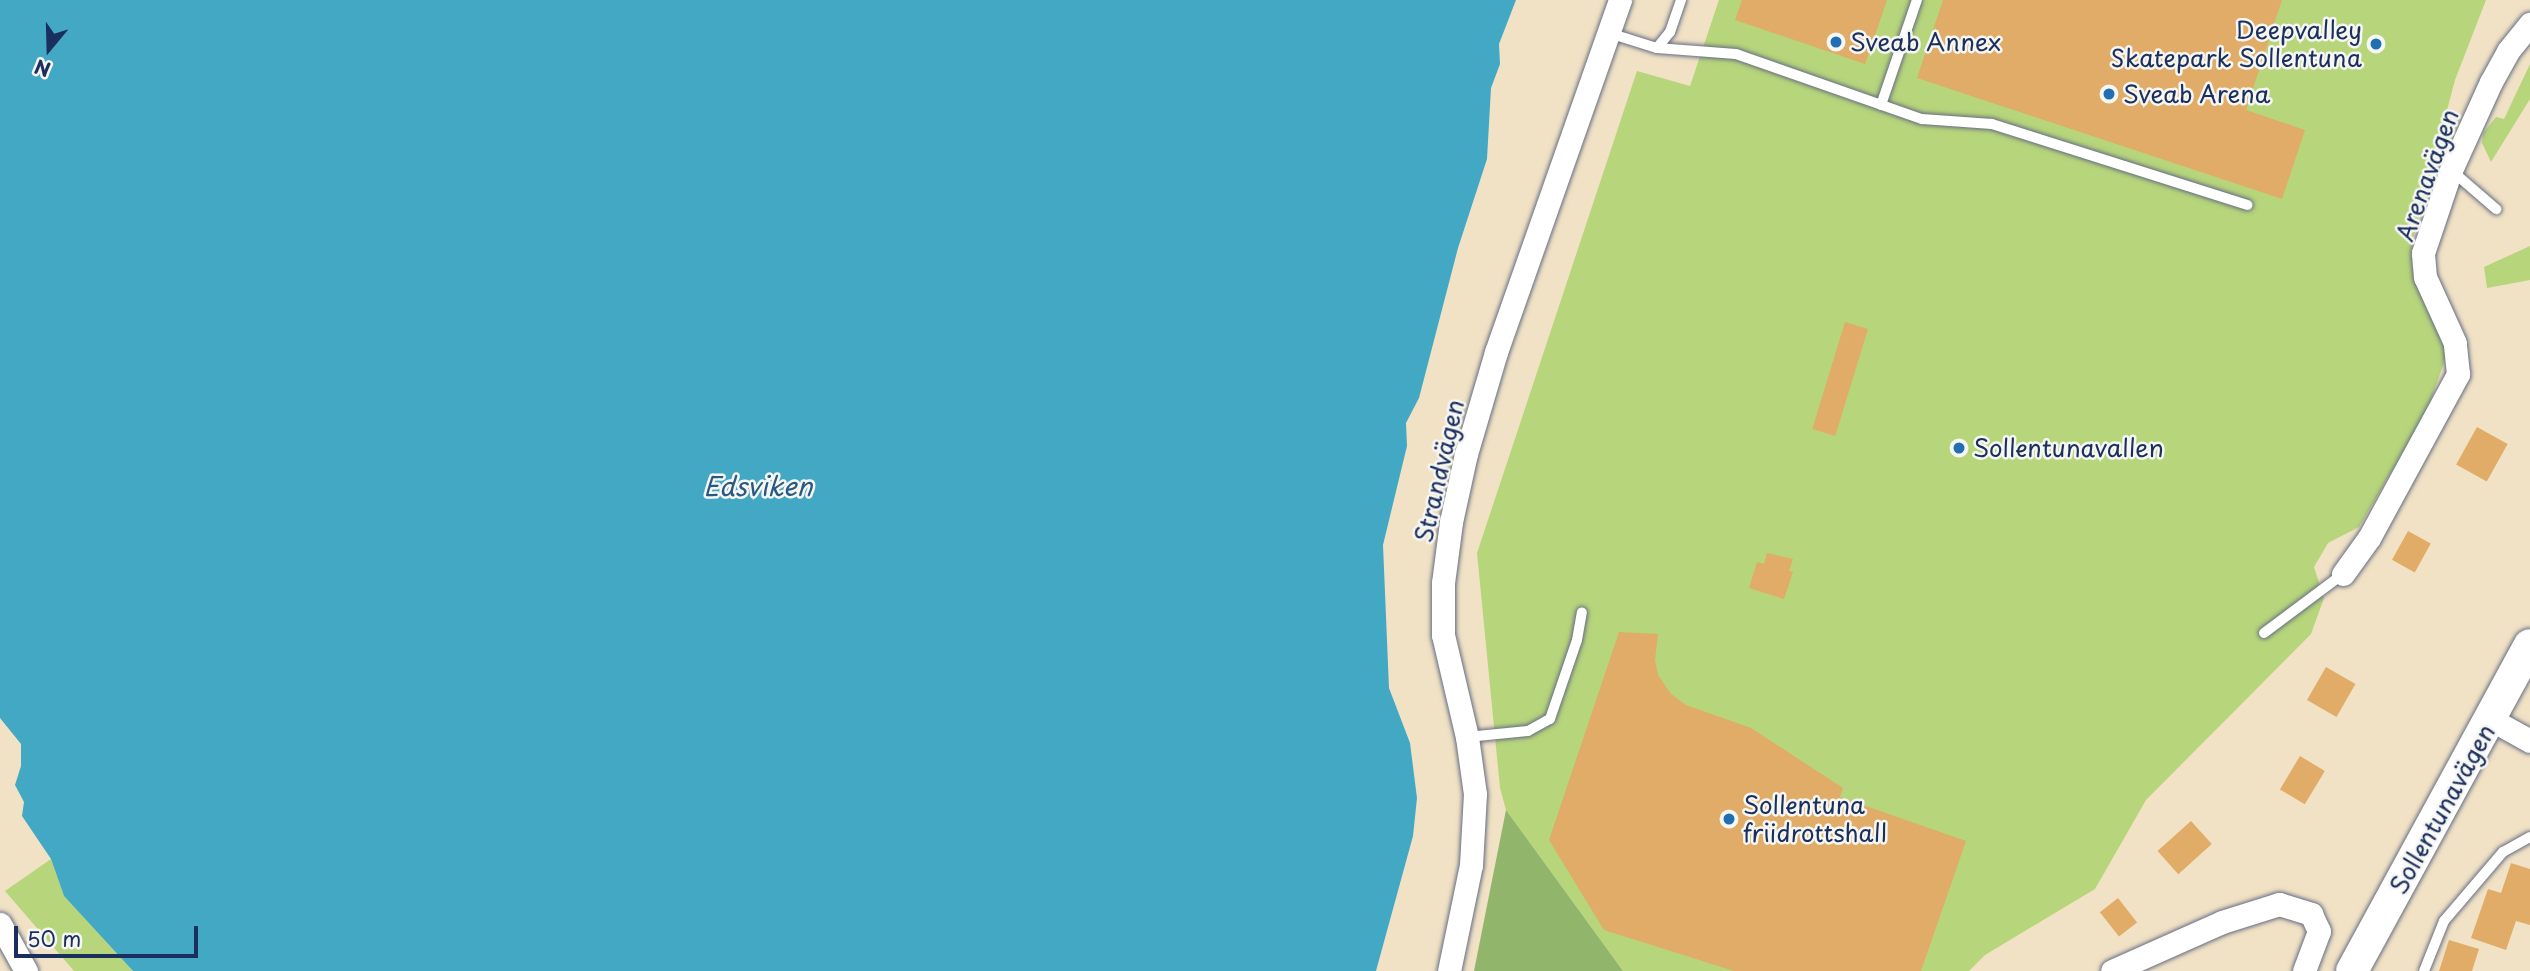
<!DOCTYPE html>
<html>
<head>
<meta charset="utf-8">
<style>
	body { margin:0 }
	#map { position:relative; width:2530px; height:971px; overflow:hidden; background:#f1e2c5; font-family:"Playpen Sans",sans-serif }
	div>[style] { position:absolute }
	.green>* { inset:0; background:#b7d57b }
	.forest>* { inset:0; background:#91b66b }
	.water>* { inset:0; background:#43a8c3 }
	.building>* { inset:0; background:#e0ac68; transform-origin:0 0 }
	.roads { filter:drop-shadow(0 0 2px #666e82) drop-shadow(0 0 2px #666e82) }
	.lane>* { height:10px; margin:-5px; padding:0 5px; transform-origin:5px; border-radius:5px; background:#fff }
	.street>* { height:23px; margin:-11.5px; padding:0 11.5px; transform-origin:11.5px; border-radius:11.5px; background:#fff }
	.secondary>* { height:32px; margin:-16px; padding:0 16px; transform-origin:16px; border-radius:16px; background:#fff }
	.dots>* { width:19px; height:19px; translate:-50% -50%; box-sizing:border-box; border:4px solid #f6f6f2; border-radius:50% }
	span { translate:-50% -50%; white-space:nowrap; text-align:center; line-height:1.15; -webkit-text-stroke:5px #f6f6f2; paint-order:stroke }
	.poi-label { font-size:24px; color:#1b2f5e }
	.right { translate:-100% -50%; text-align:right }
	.left { translate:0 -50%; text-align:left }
	.street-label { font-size:24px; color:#1b2f5e }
	.water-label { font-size:26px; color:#295981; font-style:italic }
	.north { position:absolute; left:14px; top:14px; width:70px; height:70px; -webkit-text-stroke:5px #f6f6f2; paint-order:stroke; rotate:199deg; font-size:19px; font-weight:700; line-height:28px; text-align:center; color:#1b2f5e }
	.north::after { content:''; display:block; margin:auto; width:24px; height:32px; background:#1b2f5e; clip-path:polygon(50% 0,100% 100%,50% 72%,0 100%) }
	.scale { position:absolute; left:14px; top:926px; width:184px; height:32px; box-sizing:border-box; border:4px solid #1b2f5e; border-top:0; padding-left:9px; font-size:21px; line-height:24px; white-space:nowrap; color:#1b2f5e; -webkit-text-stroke:5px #f6f6f2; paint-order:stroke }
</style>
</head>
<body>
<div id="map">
	<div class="green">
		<i style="clip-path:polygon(1719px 0,2486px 0,2455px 80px,2413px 238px,2412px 267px,2449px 348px,2427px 411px,2359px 527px,2328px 543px,2314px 567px,2324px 598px,2311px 634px,2146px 800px,2095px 889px,1985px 955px,1969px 971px,1623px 971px,1506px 810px,1500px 788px,1477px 553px,1637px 71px,1690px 86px)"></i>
		<i style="clip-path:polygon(2530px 64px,2530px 99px,2491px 162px,2482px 143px,2483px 133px,2496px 117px,2504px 119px)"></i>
		<i style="clip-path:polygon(2530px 246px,2530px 280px,2487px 288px,2484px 267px)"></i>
		<i style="clip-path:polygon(51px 859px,64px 896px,133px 971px,74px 971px,5px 891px)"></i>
	</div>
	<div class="forest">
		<i style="clip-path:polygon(1506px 810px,1623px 971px,1474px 971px)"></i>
	</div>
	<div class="water">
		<i style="clip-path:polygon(0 0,1516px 0,1499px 44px,1500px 64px,1491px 88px,1487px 159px,1458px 248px,1419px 398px,1406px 423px,1407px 446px,1383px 545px,1389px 688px,1410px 743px,1417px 798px,1413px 836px,1376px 971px,133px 971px,64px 896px,51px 859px,22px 816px,24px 802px,15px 785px,21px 766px,21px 744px,0 718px)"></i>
	</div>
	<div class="building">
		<i style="clip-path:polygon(1742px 0,1887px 0,1865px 64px,1735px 20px)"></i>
		<i style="clip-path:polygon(1943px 0,2282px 0,2246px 110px,2305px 130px,2282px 199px,1917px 78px)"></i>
		<i style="left:1845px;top:322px;width:24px;height:112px;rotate:17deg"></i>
		<i style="left:2477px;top:427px;width:35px;height:43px;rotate:29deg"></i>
		<i style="left:2408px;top:531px;width:26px;height:33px;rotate:29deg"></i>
		<i style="clip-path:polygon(1767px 553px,1793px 559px,1789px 571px,1793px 572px,1784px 599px,1749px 588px,1757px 562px,1764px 564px)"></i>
		<i style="clip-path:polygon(1619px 632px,1658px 634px,1655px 660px,1658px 675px,1671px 694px,1686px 705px,1751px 728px,1843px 788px,1840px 797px,1966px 841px,1921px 971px,1734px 971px,1604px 930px,1549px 840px)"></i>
		<i style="left:2326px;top:667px;width:34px;height:38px;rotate:30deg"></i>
		<i style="left:2300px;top:756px;width:29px;height:39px;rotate:31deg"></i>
		<i style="left:2191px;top:821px;width:31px;height:45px;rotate:48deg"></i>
		<i style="clip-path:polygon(2511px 863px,2530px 869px,2530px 925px,2516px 921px,2506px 950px,2471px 938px,2488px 889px,2501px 893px)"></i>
		<i style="left:2118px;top:898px;width:31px;height:23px;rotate:52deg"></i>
		<i style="clip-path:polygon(2449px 940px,2479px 949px,2472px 971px,2439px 971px)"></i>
	</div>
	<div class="roads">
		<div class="lane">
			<i style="left:1609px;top:33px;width:50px;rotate:17.4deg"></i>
			<i style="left:1657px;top:48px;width:79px;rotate:4.3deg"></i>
			<i style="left:1736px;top:54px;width:197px;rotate:19.3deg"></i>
			<i style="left:1922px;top:119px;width:70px;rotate:4.1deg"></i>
			<i style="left:1992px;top:124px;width:268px;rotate:17.6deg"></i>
			<i style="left:1657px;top:48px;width:21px;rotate:-51deg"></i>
			<i style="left:1670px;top:32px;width:34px;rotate:-71deg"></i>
			<i style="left:1881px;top:105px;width:111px;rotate:-71.1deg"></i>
			<i style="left:2451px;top:170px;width:60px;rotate:40.9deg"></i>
			<i style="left:2264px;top:633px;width:99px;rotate:-36.8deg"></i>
			<i style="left:1467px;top:737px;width:61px;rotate:-5.6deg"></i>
			<i style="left:1528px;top:731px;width:25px;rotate:-29deg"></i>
			<i style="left:1550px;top:719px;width:83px;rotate:-71.1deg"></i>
			<i style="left:1577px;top:640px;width:28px;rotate:-80deg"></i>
			<i style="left:2424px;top:971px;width:54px;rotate:-68.2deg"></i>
			<i style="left:2444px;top:921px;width:91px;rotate:-49.5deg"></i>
			<i style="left:2503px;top:852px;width:31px;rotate:-29deg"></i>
		</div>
		<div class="street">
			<i style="left:2343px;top:574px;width:44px;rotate:-54.2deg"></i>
			<i style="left:2369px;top:538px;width:187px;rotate:-61.5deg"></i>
			<i style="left:2458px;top:374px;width:31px;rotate:-96deg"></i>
			<i style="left:2455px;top:343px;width:72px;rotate:-114.4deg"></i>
			<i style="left:2425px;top:277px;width:24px;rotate:-95deg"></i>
			<i style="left:2423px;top:253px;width:88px;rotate:-71.4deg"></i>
			<i style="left:2451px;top:170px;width:97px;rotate:-65.6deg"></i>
			<i style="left:2491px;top:82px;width:35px;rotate:-61deg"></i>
			<i style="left:2508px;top:51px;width:35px;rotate:-51deg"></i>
			<i style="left:2492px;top:720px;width:43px;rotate:28.9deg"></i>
			<i style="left:0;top:924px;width:54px;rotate:61deg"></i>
			<i style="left:1449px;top:971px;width:108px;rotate:-78.3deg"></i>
			<i style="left:1471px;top:865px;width:71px;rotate:-86.8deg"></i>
			<i style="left:1475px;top:794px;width:58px;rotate:-98deg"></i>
			<i style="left:1467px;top:737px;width:105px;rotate:-103.2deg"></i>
			<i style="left:1443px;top:635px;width:52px;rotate:-90deg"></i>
			<i style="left:1443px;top:583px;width:62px;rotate:-82.5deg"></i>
			<i style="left:1451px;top:522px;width:70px;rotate:-77.6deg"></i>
			<i style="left:1466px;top:454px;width:106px;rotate:-73.6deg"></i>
			<i style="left:1496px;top:352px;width:373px;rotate:-70.6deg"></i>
			<i style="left:2112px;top:971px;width:120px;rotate:-24deg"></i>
			<i style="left:2222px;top:922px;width:60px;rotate:-17.5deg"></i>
			<i style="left:2279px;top:904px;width:34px;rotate:17deg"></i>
			<i style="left:2311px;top:914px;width:19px;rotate:65deg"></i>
			<i style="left:2319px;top:931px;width:43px;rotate:110.6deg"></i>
		</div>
		<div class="secondary">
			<i style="left:2352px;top:971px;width:371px;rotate:-61.4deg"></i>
		</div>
	</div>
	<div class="dots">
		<i style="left:1836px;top:42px;background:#1f6fb2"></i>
		<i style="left:2376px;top:44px;background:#1f6fb2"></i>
		<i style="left:2109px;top:94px;background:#1f6fb2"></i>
		<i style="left:1959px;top:448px;background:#1f6fb2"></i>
		<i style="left:1729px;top:819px;background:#1f6fb2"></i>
	</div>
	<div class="poi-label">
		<span class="right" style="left:2362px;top:44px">Deepvalley<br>Skatepark Sollentuna</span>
		<span class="left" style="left:1850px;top:42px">Sveab Annex</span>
		<span class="left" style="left:2123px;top:94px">Sveab Arena</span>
		<span class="left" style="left:1973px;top:448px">Sollentunavallen</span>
		<span class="left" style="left:1743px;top:819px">Sollentuna<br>friidrottshall</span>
	</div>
	<div class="street-label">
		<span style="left:2427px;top:175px;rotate:-70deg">Arenavägen</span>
		<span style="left:1439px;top:471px;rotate:-77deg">Strandvägen</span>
		<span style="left:2442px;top:809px;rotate:-61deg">Sollentunavägen</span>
	</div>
	<div class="water-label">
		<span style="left:758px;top:486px">Edsviken</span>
	</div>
	<div class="north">N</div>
	<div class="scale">50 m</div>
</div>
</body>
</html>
